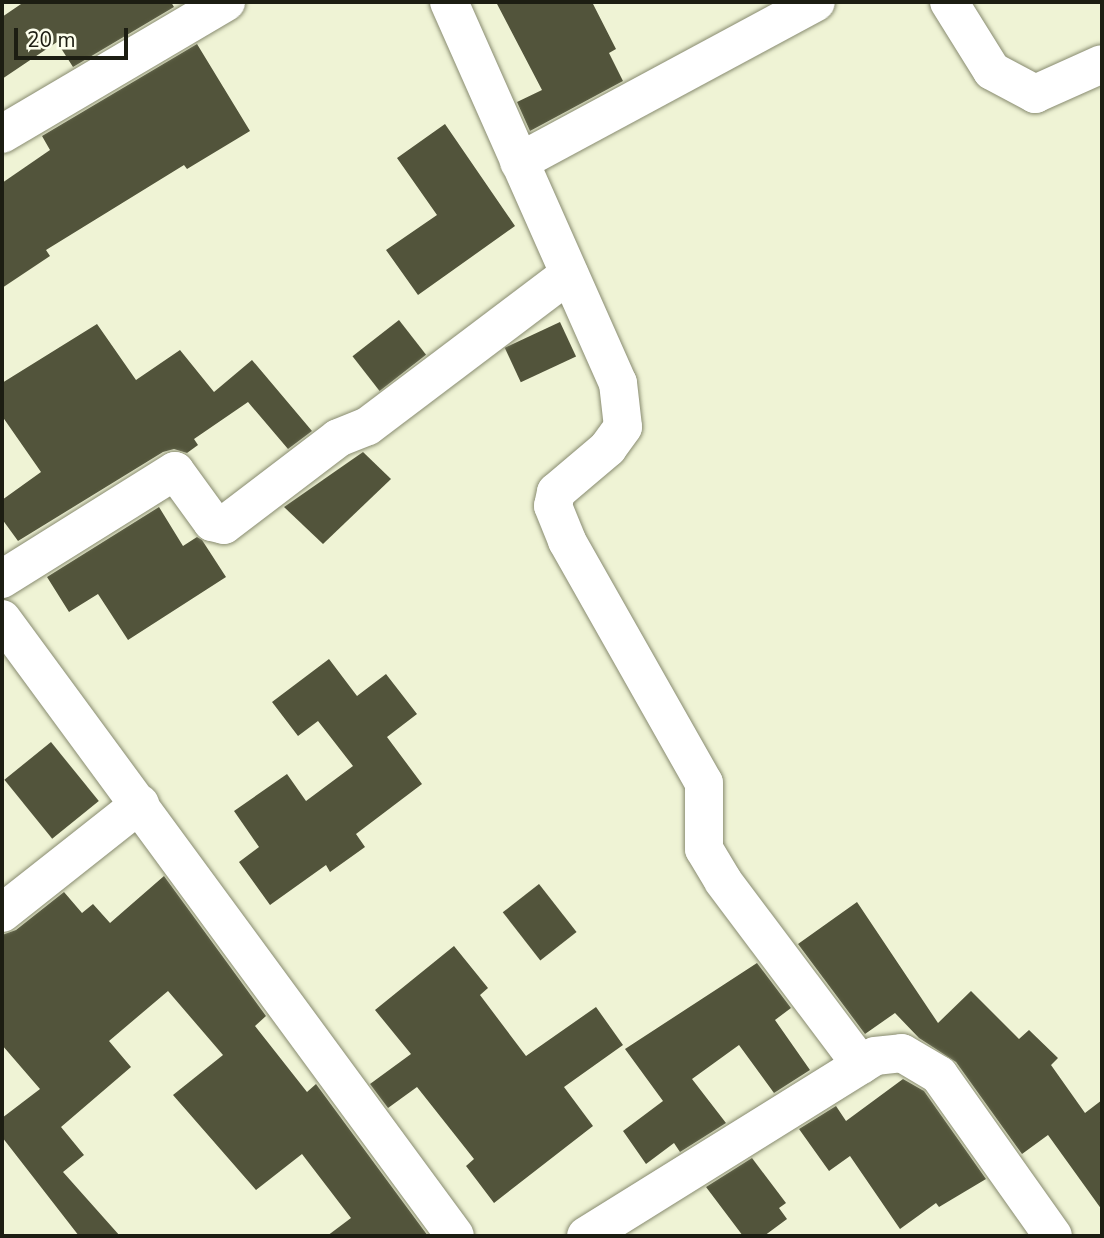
<!DOCTYPE html>
<html>
<head>
<meta charset="utf-8">
<style>
	body { margin:0 }
	#map { position:relative; width:1104px; height:1238px; overflow:hidden; background:#eff3d5; font-family:"Nunito Sans",sans-serif }
	div>[style] { position:absolute }
	.building>* { inset:0; background:#52543b; transform-origin:0 0 }
	.roads { filter:drop-shadow(0 0 2px #888b70) drop-shadow(0 0 2px #888b70) }
	.minor>* { height:38px; margin:-19px; padding:0 19px; transform-origin:19px; border-radius:19px; background:#fff }
	span { translate:-50% -50%; white-space:nowrap; text-align:center; line-height:1.15; -webkit-text-stroke:7px #fdffed; paint-order:stroke }
	.frame { position:absolute; inset:0; border:4px solid #1c1d12; pointer-events:none }
	.scale { position:absolute; left:14px; top:28px; width:114px; height:32px; box-sizing:border-box; border:4px solid #1c1d12; border-top:0; padding-left:9px; font-size:21px; line-height:24px; white-space:nowrap; color:#1c1d12; -webkit-text-stroke:5px #fdffed; paint-order:stroke }
</style>
</head>
<body>
<div id="map">
	<div class="building">
		<i style="clip-path:polygon(24px 2px,171px 2px,174px 7px,73px 67px,57px 42px,2px 79px,2px 17px)"></i>
		<i style="clip-path:polygon(496px 2px,592px 2px,616px 49px,609px 53px,623px 81px,530px 131px,517px 102px,542px 90px)"></i>
		<i style="clip-path:polygon(197px 44px,250px 131px,187px 169px,184px 165px,46px 250px,50px 256px,2px 288px,2px 183px,50px 150px,42px 136px)"></i>
		<i style="clip-path:polygon(445px 124px,515px 226px,418px 295px,386px 250px,437px 215px,397px 158px)"></i>
		<i style="left:399px;top:320px;width:44px;height:59px;rotate:52deg"></i>
		<i style="left:560px;top:322px;width:38px;height:61px;rotate:65deg"></i>
		<i style="clip-path:polygon(97px 324px,136px 380px,180px 350px,214px 392px,252px 360px,312px 431px,288px 449px,248px 402px,194px 439px,198px 445px,187px 453px,174px 449px,163px 452px,18px 541px,2px 519px,2px 500px,41px 472px,2px 416px,2px 383px)"></i>
		<i style="clip-path:polygon(363px 452px,391px 479px,323px 544px,284px 507px)"></i>
		<i style="clip-path:polygon(159px 507px,183px 546px,197px 537px,202px 540px,226px 577px,128px 640px,98px 594px,69px 612px,47px 577px)"></i>
		<i style="clip-path:polygon(329px 659px,357px 696px,386px 674px,417px 714px,387px 737px,422px 784px,356px 834px,365px 847px,330px 872px,326px 865px,270px 905px,239px 862px,259px 847px,234px 811px,287px 774px,306px 801px,353px 766px,318px 721px,298px 736px,272px 702px)"></i>
		<i style="left:51px;top:742px;width:76px;height:60px;rotate:51deg"></i>
		<i style="clip-path:polygon(164px 876px,266px 1016px,255px 1026px,307px 1092px,316px 1084px,428px 1236px,327px 1236px,351px 1218px,302px 1154px,256px 1190px,173px 1095px,223px 1055px,168px 991px,109px 1041px,131px 1067px,61px 1127px,84px 1155px,63px 1172px,120px 1236px,79px 1236px,2px 1137px,2px 1118px,40px 1089px,2px 1045px,2px 935px,16px 930px,64px 892px,82px 913px,93px 904px,110px 923px)"></i>
		<i style="left:539px;top:884px;width:61px;height:46px;rotate:52deg"></i>
		<i style="clip-path:polygon(857px 902px,938px 1023px,971px 991px,1019px 1039px,1029px 1030px,1058px 1058px,1051px 1065px,1085px 1113px,1102px 1100px,1102px 1210px,1048px 1135px,1022px 1154px,956px 1062px,919px 1038px,895px 1013px,865px 1034px,798px 944px)"></i>
		<i style="clip-path:polygon(454px 946px,488px 988px,480px 995px,526px 1056px,596px 1007px,623px 1045px,564px 1087px,593px 1126px,494px 1203px,466px 1166px,474px 1159px,417px 1087px,388px 1108px,370px 1084px,411px 1054px,375px 1010px)"></i>
		<i style="clip-path:polygon(757px 963px,791px 1008px,775px 1020px,810px 1070px,774px 1093px,739px 1045px,692px 1079px,726px 1123px,680px 1152px,674px 1143px,646px 1164px,623px 1131px,663px 1101px,625px 1049px)"></i>
		<i style="clip-path:polygon(903px 1079px,924px 1091px,986px 1179px,939px 1207px,936px 1203px,900px 1229px,850px 1156px,829px 1171px,799px 1129px,836px 1106px,846px 1121px)"></i>
		<i style="clip-path:polygon(752px 1158px,786px 1203px,779px 1208px,787px 1219px,764px 1236px,743px 1236px,706px 1187px)"></i>
	</div>
	<div class="roads">
		<div class="minor">
			<i style="left:449px;top:2px;width:417px;rotate:66.1deg"></i>
			<i style="left:618px;top:383px;width:44px;rotate:83.5deg"></i>
			<i style="left:623px;top:427px;width:26px;rotate:126deg"></i>
			<i style="left:608px;top:448px;width:68px;rotate:139.8deg"></i>
			<i style="left:556px;top:492px;width:14px;rotate:102deg"></i>
			<i style="left:553px;top:506px;width:38px;rotate:68deg"></i>
			<i style="left:567px;top:541px;width:278px;rotate:60.5deg"></i>
			<i style="left:704px;top:783px;width:66px;rotate:90deg"></i>
			<i style="left:704px;top:849px;width:37px;rotate:59deg"></i>
			<i style="left:723px;top:881px;width:230px;rotate:53.1deg"></i>
			<i style="left:949px;top:2px;width:81px;rotate:58.1deg"></i>
			<i style="left:992px;top:71px;width:49px;rotate:28.1deg"></i>
			<i style="left:1035px;top:94px;width:73px;rotate:-24.1deg"></i>
			<i style="left:2px;top:134px;width:260px;rotate:-30.5deg"></i>
			<i style="left:519px;top:162px;width:337px;rotate:-28.3deg"></i>
			<i style="left:2px;top:579px;width:204px;rotate:-32deg"></i>
			<i style="left:175px;top:471px;width:63px;rotate:54deg"></i>
			<i style="left:212px;top:522px;width:12px;rotate:14deg"></i>
			<i style="left:224px;top:525px;width:143px;rotate:-37.3deg"></i>
			<i style="left:338px;top:438px;width:32px;rotate:-22deg"></i>
			<i style="left:368px;top:426px;width:252px;rotate:-37.1deg"></i>
			<i style="left:2px;top:619px;width:765px;rotate:53.71deg"></i>
			<i style="left:2px;top:913px;width:176px;rotate:-38.3deg"></i>
			<i style="left:586px;top:1236px;width:340px;rotate:-31.9deg"></i>
			<i style="left:875px;top:1056px;width:27px;rotate:-6deg"></i>
			<i style="left:902px;top:1053px;width:43px;rotate:30.7deg"></i>
			<i style="left:939px;top:1075px;width:197px;rotate:54.7deg"></i>
		</div>
	</div>
	<div class="frame"></div>
	<div class="scale">20 m</div>
</div>
</body>
</html>
